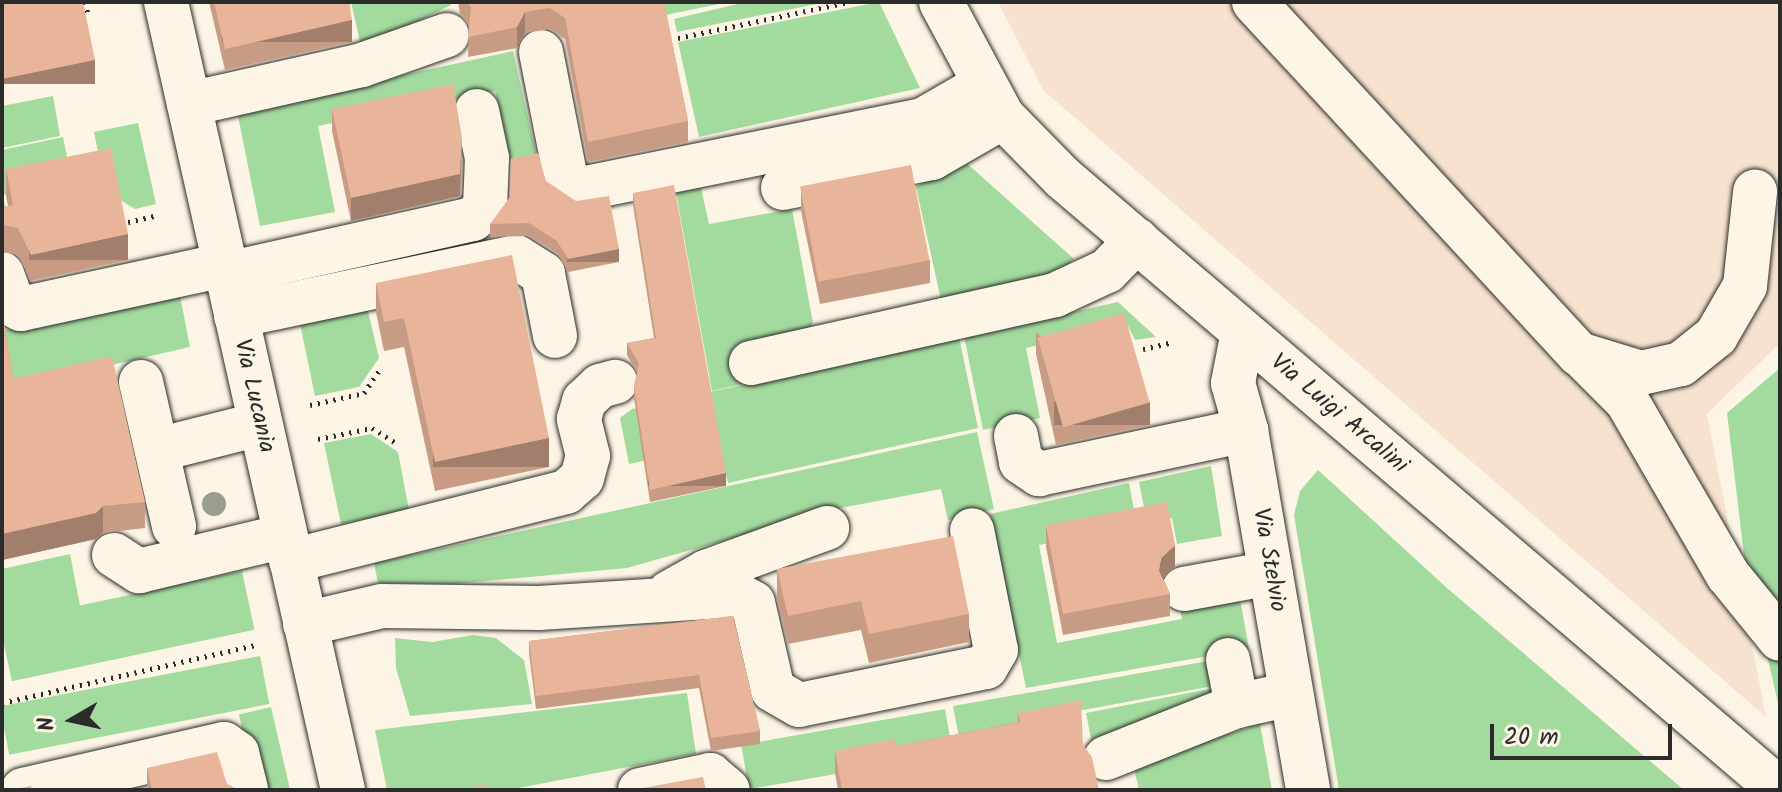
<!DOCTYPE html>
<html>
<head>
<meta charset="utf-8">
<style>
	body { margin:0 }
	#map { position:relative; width:1782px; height:792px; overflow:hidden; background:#fcf5e5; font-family:Kalam,sans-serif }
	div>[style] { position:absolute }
	.built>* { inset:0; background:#f6e2ce }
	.green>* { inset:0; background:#a3db9f; transform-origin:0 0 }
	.path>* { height:5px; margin-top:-2.5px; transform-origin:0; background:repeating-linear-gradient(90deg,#2b2b2b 0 2px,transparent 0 8px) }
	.roads { filter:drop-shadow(0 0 2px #2b2b2b) drop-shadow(0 0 2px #2b2b2b) }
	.minor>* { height:44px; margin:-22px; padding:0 22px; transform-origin:22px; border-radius:22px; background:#fcf5e5 }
	.trees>* { width:24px; height:24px; margin:-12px; border-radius:50%; background:#9a9e8f }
	.wall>* { inset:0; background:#c89c84 }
	.shaded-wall>* { inset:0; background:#a27f6c; transform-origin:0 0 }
	.building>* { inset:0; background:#e8b59a; transform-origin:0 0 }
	span { translate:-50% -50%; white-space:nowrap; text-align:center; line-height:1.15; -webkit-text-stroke:7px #fcf5e5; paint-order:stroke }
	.street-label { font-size:24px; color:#2b2b2b }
	.frame { position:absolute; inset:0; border:4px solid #2b2b2b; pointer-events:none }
	.north { position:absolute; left:32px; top:680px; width:80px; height:80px; -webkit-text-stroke:6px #fcf5e5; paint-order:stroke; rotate:261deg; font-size:22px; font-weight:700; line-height:32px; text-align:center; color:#2b2b2b }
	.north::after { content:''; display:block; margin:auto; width:28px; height:36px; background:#2b2b2b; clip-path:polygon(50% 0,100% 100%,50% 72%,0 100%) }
	.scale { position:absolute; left:1490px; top:724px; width:182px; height:36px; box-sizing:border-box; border:4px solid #2b2b2b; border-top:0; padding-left:10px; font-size:24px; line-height:28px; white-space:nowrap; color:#2b2b2b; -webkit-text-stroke:6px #fcf5e5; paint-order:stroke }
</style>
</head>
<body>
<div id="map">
	<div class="built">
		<i style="clip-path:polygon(998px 2px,1780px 2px,1780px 343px,1707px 414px,1766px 717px,1043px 90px)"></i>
	</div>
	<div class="green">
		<i style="clip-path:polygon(351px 2px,450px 2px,451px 5px,385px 37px,360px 42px)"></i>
		<i style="clip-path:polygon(653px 2px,729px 2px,656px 17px)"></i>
		<i style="clip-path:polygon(746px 2px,827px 2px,677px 32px,674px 19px)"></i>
		<i style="clip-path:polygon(879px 2px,920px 88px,699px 137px,678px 42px)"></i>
		<i style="clip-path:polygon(513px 51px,538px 163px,513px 169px,495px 91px,318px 126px,335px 212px,260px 226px,237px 111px)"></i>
		<i style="clip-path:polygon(53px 96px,60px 136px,2px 148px,2px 106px)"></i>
		<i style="clip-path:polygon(138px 123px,156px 204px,135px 209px,120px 200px,102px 172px,94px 132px)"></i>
		<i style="clip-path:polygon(63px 137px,72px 181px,3px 195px,10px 232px,2px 234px,2px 150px)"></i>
		<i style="clip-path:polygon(962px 159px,1074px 259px,1060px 272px,943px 309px,916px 187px)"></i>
		<i style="clip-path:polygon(701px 188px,709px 224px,792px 209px,813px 323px,807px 331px,740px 343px,736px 349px,743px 384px,712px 391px,676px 193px)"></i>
		<i style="clip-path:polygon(180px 296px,190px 347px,2px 390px,2px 331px)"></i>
		<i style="clip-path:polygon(1118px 302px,1156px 337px,1135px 340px,1128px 326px,1026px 348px,1040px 418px,983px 430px,964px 336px)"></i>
		<i style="clip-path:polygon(368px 311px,379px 358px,359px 387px,315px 396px,300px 324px)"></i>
		<i style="clip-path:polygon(959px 337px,978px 428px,728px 483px,719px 444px,629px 464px,620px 418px,632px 409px)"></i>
		<i style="clip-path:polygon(1780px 368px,1780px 712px,1744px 555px,1727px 413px)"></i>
		<i style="clip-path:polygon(977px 432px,994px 509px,948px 520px,941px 489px,835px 509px,627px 568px,453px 584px,378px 583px,374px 563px)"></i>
		<i style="clip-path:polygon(371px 434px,398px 452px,409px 510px,341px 524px,324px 443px)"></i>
		<i style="clip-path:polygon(1211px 466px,1222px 536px,1177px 544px,1172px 518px,1147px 522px,1139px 482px)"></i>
		<i style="clip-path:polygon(1318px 470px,1447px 588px,1684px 790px,1339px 790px,1294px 515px,1300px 491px)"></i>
		<i style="clip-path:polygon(1129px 483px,1137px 525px,1039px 545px,1057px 643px,1182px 619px,1179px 602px,1240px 599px,1249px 649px,1026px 688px,990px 514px)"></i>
		<i style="clip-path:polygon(70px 554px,81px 611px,2px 631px,2px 569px)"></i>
		<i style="left:242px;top:571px;width:60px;height:248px;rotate:78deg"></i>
		<i style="clip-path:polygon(473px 635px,496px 638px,524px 660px,532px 704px,410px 716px,396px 668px,395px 638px,432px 642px)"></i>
		<i style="left:260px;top:656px;width:49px;height:265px;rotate:79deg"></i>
		<i style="clip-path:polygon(1208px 661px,1213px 686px,1078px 711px,961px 749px,953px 706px)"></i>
		<i style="clip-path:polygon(1214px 688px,1209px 698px,1093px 749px,1086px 713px)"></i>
		<i style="clip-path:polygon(687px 693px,696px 754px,508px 790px,387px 790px,375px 730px)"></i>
		<i style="left:271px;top:707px;width:85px;height:33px;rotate:77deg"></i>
		<i style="left:945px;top:709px;width:45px;height:207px;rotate:80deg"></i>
		<i style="clip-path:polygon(1260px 724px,1272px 790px,1139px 790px,1134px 768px,1140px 762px)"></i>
	</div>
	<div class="path">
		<i style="left:85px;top:2px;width:12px;rotate:76deg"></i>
		<i style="left:678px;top:38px;width:175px;rotate:-11.9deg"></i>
		<i style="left:128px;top:222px;width:31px;rotate:-13deg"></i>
		<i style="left:1143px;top:349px;width:31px;rotate:-13deg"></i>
		<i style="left:310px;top:405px;width:55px;rotate:-12.5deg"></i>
		<i style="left:364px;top:393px;width:29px;rotate:-56deg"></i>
		<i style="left:318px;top:439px;width:55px;rotate:-11.5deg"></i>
		<i style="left:372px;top:428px;width:28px;rotate:32deg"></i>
		<i style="left:2px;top:703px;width:260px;rotate:-12.9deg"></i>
	</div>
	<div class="roads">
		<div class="minor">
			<i style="left:166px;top:2px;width:808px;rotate:77.34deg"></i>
			<i style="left:941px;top:2px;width:131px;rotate:61.7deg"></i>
			<i style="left:1003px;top:117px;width:86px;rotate:45.5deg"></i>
			<i style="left:1063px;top:178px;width:943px;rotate:40.48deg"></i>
			<i style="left:1254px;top:2px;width:479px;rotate:47.3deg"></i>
			<i style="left:1579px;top:354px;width:65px;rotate:17deg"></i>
			<i style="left:1641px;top:373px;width:41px;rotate:-12.7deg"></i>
			<i style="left:1681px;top:364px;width:45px;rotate:-38.7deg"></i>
			<i style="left:1716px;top:336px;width:58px;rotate:-59.9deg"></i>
			<i style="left:1745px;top:286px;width:95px;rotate:-83.9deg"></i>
			<i style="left:541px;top:52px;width:129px;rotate:78.9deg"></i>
			<i style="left:566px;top:179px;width:18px;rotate:34deg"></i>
			<i style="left:581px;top:189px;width:349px;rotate:-11.4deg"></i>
			<i style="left:923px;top:120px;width:68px;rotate:-30deg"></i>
			<i style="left:189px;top:104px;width:177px;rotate:-12.7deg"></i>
			<i style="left:362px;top:65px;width:90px;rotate:-19.4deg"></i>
			<i style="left:783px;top:188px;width:152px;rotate:-11.4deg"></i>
			<i style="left:932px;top:158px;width:82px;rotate:-30deg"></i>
			<i style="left:2px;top:274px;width:33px;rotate:70deg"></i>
			<i style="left:13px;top:305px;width:9px;rotate:27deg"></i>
			<i style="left:21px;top:309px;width:208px;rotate:-12.2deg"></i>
			<i style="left:227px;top:274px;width:252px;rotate:-12.6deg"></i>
			<i style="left:473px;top:219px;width:17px;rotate:-45deg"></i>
			<i style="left:485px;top:207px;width:49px;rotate:-87.7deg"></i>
			<i style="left:487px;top:158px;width:48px;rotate:-102deg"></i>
			<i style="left:236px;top:316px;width:286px;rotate:-11.9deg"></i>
			<i style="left:516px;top:257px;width:32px;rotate:32deg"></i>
			<i style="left:543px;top:274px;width:63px;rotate:79deg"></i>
			<i style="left:1243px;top:332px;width:52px;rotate:101.1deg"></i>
			<i style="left:1233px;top:383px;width:49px;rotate:74.5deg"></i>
			<i style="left:1246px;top:430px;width:365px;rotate:80.2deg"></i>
			<i style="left:1584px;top:358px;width:61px;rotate:45deg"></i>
			<i style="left:1627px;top:401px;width:201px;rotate:59.9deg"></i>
			<i style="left:1728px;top:575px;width:82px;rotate:50.9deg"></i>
			<i style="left:751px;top:363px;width:312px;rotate:-12.6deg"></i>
			<i style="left:1055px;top:295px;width:57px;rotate:-24.8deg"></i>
			<i style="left:1107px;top:271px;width:43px;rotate:-45.9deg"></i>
			<i style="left:141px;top:382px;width:148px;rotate:77.1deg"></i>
			<i style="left:1016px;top:436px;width:26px;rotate:79deg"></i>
			<i style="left:1021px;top:462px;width:22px;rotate:34deg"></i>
			<i style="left:1039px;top:474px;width:212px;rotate:-12deg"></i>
			<i style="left:157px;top:450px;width:106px;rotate:-14.2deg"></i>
			<i style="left:114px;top:555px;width:30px;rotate:33deg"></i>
			<i style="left:139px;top:571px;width:150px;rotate:-13.5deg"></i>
			<i style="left:291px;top:561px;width:284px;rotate:-14.1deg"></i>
			<i style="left:566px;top:492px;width:21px;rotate:-41deg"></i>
			<i style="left:582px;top:478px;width:23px;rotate:-75deg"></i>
			<i style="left:588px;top:456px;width:38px;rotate:-104deg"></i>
			<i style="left:579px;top:419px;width:19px;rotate:-74deg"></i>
			<i style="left:584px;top:401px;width:22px;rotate:-43deg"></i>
			<i style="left:600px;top:386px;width:16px;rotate:-15deg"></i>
			<i style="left:1184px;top:589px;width:88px;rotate:-10.4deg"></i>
			<i style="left:669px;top:593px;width:43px;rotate:-29.6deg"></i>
			<i style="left:706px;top:572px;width:129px;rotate:-20deg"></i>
			<i style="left:305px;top:624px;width:79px;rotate:-13.2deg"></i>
			<i style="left:382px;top:606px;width:157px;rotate:0.7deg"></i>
			<i style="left:539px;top:608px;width:200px;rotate:-3.7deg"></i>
			<i style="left:739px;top:595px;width:16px;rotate:30deg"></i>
			<i style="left:753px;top:603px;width:89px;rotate:77.1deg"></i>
			<i style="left:773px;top:690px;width:30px;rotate:30deg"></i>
			<i style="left:799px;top:705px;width:191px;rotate:-11.5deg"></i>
			<i style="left:986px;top:667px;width:20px;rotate:-60deg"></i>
			<i style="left:996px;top:650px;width:122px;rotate:-101.3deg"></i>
			<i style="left:1228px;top:660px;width:47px;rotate:78.9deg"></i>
			<i style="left:1106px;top:758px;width:141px;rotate:-21.7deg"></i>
			<i style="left:1237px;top:706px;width:55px;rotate:-12.5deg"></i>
			<i style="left:23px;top:790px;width:206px;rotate:-12.9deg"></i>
			<i style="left:224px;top:744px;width:16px;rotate:35deg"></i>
			<i style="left:237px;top:753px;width:38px;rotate:76deg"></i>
			<i style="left:640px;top:790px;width:72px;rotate:-12.1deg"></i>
			<i style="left:710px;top:775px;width:23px;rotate:40deg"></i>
		</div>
	</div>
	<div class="trees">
		<i style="left:214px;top:504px"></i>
	</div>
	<div class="wall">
		<i style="clip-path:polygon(209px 2px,349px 2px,352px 42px,225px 70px)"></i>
		<i style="clip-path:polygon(458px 2px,664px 2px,688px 121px,688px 142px,588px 162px,565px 39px,550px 29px,525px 33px,517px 48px,468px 57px,469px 26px,460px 14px)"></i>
		<i style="clip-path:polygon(332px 109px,462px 160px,460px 196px,351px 221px,332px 131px)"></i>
		<i style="clip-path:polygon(6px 169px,128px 260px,31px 281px,18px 255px,2px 252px,2px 207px,8px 206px,6px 196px)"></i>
		<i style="clip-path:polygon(546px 181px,619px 262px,568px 272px,557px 253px,529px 236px,490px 237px,490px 224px)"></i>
		<i style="clip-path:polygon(801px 189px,930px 260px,930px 283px,820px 304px,801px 211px)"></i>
		<i style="clip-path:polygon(633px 193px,726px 486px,650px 502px,634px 398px,634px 386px,637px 373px,627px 355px,627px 343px,654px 338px,633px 205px)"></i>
		<i style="clip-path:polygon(376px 283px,549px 467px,435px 491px,404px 347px,384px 351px,376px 312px)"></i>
		<i style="clip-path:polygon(2px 311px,13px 379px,145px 502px,145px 528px,103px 533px,96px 539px,2px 560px)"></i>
		<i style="clip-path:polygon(1036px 332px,1150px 425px,1056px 445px,1036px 354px)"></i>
		<i style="clip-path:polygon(1046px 525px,1175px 566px,1163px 578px,1170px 594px,1170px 616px,1063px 635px,1046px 547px)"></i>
		<i style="clip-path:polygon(777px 569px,969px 614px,969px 642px,869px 663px,861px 630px,788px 644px,777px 598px)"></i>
		<i style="clip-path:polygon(733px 616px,760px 731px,760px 744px,711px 751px,699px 688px,536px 709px,529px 653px,529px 641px)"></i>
		<i style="clip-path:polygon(1018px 713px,1083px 745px,1099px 790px,838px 790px,835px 773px,835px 751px,897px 746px,1018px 722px)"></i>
		<i style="clip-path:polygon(147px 768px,227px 784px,238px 790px,147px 790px)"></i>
	</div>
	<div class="shaded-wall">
		<i style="clip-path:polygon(525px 12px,525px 33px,517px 48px,517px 27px)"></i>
		<i style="left:352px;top:20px;width:22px;height:130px;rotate:90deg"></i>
		<i style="left:95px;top:60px;width:24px;height:95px;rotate:90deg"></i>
		<i style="clip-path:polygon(462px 138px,460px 196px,351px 221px,351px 198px)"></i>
		<i style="left:128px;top:234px;width:26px;height:99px;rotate:90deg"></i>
		<i style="left:619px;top:249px;width:13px;height:52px;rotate:90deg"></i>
		<i style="left:1150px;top:402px;width:23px;height:96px;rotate:90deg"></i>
		<i style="left:549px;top:438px;width:29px;height:116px;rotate:90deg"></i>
		<i style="left:726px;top:473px;width:13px;height:78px;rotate:90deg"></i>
		<i style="clip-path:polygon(103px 506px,103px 533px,96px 539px,2px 560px,2px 534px)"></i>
		<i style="clip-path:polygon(1175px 545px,1175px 566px,1161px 580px,1159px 571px,1161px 558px)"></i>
	</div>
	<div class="building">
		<i style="clip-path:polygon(2px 2px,83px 2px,95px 60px,2px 79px)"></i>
		<i style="clip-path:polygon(214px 2px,349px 2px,352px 20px,225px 49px)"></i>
		<i style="clip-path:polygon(467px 2px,664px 2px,688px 121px,588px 142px,565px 18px,550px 8px,525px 12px,517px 27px,468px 37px,471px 7px)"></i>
		<i style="clip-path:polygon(453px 84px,462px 138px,460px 174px,351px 198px,332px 109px)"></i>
		<i style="clip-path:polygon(111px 148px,128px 234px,31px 255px,18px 228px,2px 225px,2px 207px,13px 205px,6px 169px)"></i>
		<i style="clip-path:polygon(538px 153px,546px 181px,576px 201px,609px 196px,619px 249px,568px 259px,557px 241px,529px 223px,490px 224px,510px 197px,511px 159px)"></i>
		<i style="left:911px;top:165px;width:97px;height:113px;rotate:79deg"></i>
		<i style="clip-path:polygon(674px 185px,726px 473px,650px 490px,634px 386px,639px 364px,627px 343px,656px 338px,633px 193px)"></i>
		<i style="clip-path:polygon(512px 255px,549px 438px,435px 462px,404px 318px,384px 322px,376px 283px)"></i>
		<i style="clip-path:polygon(2px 311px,13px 379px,112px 356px,145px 502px,103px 506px,96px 513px,2px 534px)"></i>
		<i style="left:1124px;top:313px;width:93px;height:90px;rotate:74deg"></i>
		<i style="clip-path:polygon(1167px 502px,1175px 545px,1161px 558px,1159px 571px,1170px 594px,1063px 614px,1046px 525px)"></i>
		<i style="clip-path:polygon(953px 536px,969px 614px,869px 634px,861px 601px,788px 616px,777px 569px)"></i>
		<i style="clip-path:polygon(733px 616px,760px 731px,711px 738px,699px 675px,536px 696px,529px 641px)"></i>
		<i style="clip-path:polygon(1081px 700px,1083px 745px,1092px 757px,1099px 790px,842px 790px,835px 751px,895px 739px,897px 746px,1020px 722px,1018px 713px)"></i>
		<i style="clip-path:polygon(217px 752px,227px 784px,238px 790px,152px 790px,147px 768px)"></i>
		<i style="clip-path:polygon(703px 777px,706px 790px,632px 790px)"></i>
		<i style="clip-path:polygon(487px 784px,488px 790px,457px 790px)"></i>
		<i style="clip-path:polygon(31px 786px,32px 790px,10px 790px)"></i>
	</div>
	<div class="street-label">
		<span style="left:254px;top:396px;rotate:77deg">Via Lucania</span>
		<span style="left:1339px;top:414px;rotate:40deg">Via Luigi Arcalini</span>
		<span style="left:1269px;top:560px;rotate:80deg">Via Stelvio</span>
	</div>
	<div class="frame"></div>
	<div class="north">N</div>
	<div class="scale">20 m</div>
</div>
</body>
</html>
